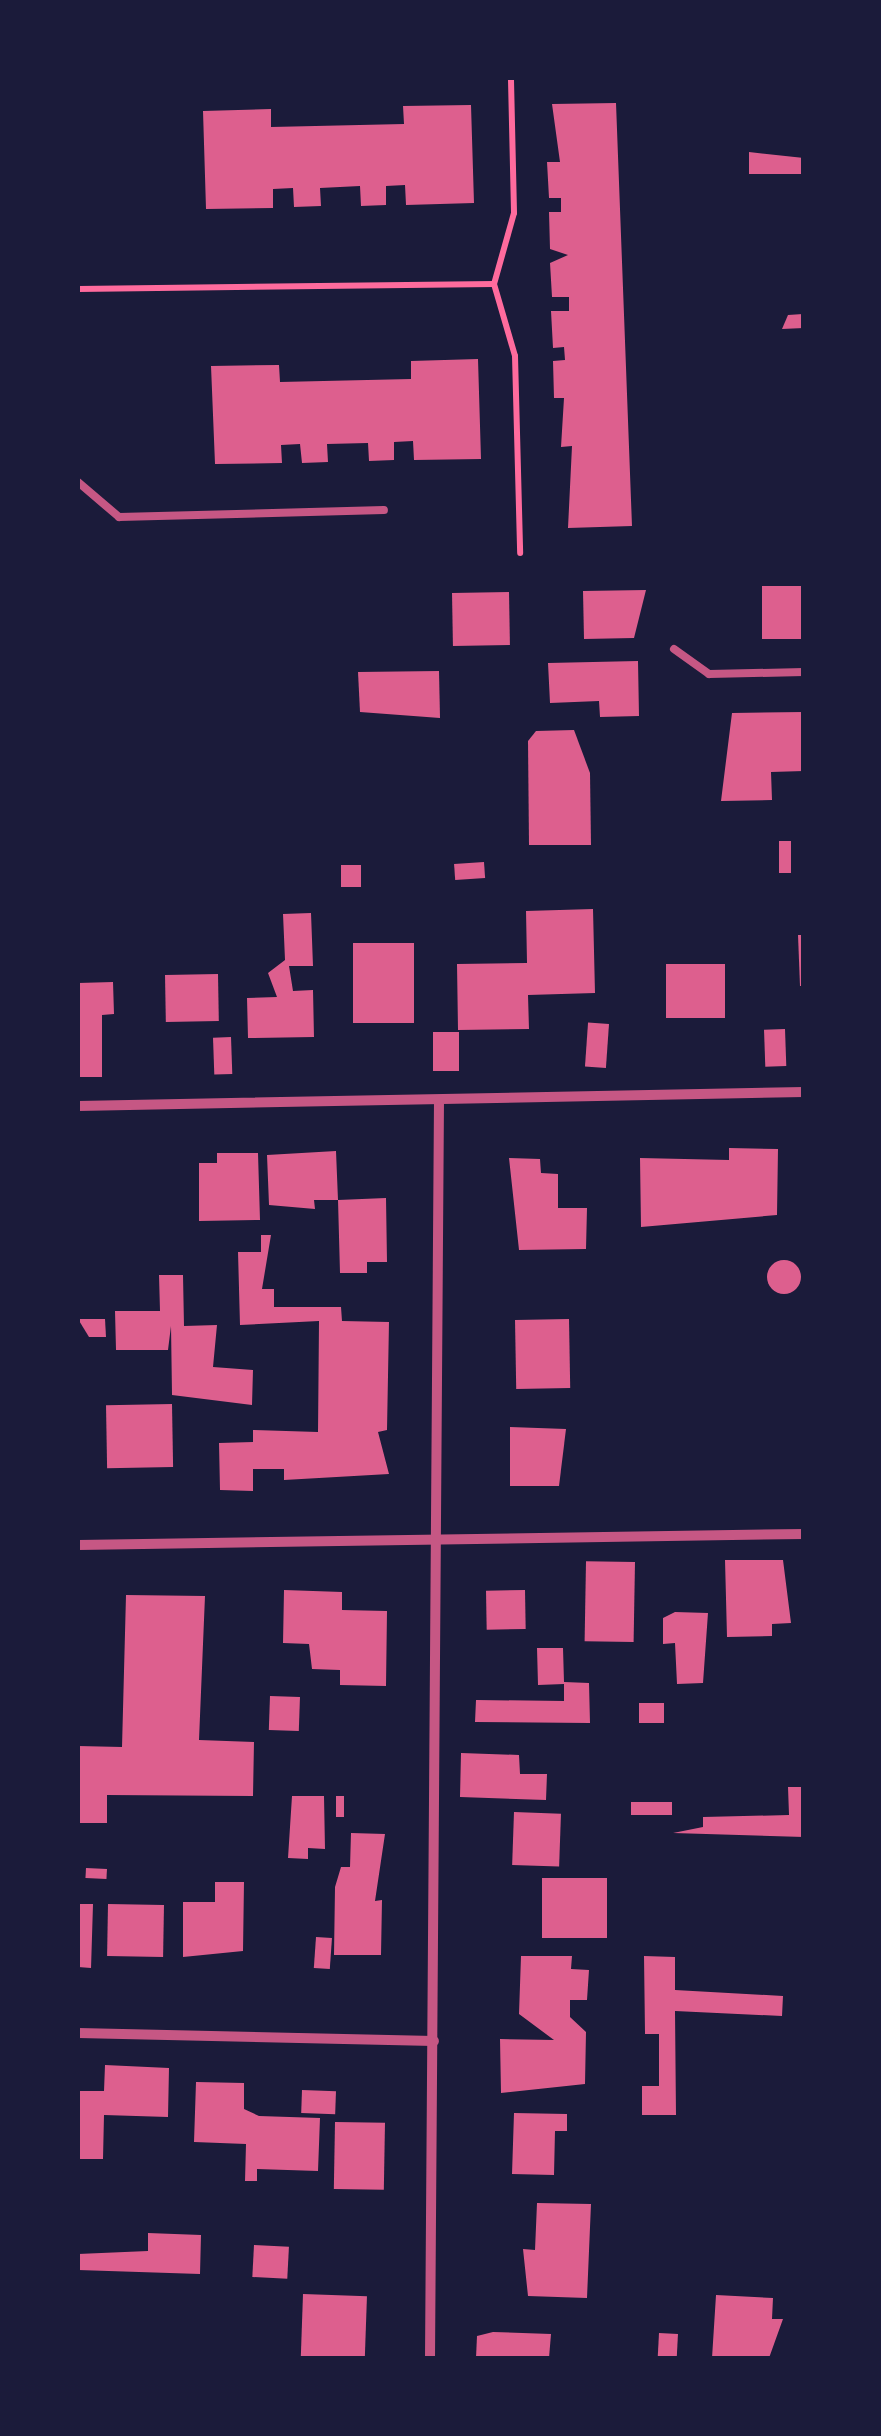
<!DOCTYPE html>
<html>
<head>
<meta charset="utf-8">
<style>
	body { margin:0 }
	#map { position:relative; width:881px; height:2436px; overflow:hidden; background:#1b1b3a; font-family:"Asap Condensed",sans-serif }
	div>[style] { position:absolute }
	.building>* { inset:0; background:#dd5f8e; transform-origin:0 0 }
	.round { border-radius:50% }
	.path>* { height:6px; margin:-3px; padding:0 3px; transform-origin:3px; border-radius:3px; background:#ff6b9d }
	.service>* { height:8px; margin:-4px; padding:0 4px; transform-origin:4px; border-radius:4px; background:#c65784 }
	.minor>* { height:10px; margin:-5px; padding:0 5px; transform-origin:5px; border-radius:5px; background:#c65784 }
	span { translate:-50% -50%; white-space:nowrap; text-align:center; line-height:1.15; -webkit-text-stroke:8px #1b1b3a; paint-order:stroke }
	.frame { position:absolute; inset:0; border:80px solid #1b1b3a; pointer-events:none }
</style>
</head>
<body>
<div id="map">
	<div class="building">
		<i style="clip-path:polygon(616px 103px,632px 526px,568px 528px,572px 446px,561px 447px,564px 398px,554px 398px,553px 361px,565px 360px,564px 347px,553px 348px,551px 311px,569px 311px,569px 297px,552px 297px,550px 263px,568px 255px,550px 249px,549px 212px,561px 212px,561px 198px,549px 198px,547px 162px,560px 162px,552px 104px)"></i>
		<i style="clip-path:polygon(471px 105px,474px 203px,406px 205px,405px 185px,386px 186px,386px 205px,361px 206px,360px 186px,320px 188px,321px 206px,294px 207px,293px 188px,273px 189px,273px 208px,206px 209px,203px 111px,271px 109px,271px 127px,404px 124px,403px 106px)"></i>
		<i style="clip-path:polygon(749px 152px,804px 158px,804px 174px,749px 174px)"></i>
		<i style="clip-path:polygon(803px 314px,804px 328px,782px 329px,788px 315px)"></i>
		<i style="clip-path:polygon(478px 359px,481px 459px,414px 460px,413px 441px,394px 442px,394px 460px,369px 461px,368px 443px,327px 444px,328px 462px,302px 463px,300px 444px,281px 445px,282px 463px,215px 464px,211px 366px,279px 365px,280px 382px,411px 379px,411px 361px)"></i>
		<i style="left:804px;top:586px;width:53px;height:42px;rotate:90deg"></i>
		<i style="clip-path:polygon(646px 590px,634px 638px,584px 639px,583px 591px)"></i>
		<i style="left:509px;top:592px;width:53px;height:57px;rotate:89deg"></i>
		<i style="clip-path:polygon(638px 661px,639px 716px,600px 717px,599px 701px,550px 703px,548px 663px)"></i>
		<i style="clip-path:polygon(439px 671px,440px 718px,360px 712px,358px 672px)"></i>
		<i style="clip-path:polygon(804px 712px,804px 771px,771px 772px,772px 800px,721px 801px,732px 713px)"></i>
		<i style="clip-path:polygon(574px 730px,590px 773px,591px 845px,529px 845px,528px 741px,536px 731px)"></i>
		<i style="left:779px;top:841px;width:12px;height:32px"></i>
		<i style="left:484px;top:862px;width:16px;height:30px;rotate:86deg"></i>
		<i style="left:361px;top:865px;width:22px;height:20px;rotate:90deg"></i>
		<i style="clip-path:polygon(593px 909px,595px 993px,528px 995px,529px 1029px,458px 1030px,457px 964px,527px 963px,526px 911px)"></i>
		<i style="clip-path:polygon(311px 913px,313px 966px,289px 966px,293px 991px,313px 990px,314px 1037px,248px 1038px,247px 998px,277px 997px,268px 973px,285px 960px,283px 914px)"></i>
		<i style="clip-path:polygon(798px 935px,804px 935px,804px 986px,800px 986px)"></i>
		<i style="left:414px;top:943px;width:80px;height:61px;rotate:90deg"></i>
		<i style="left:666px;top:964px;width:59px;height:54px"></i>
		<i style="left:218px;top:974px;width:47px;height:53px;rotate:89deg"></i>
		<i style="clip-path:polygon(113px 982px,114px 1014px,102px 1015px,102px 1077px,78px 1077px,78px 983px)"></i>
		<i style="left:609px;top:1024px;width:44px;height:21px;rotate:94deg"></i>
		<i style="left:785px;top:1029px;width:37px;height:21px;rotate:88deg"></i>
		<i style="left:433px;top:1032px;width:26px;height:39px"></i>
		<i style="left:231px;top:1037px;width:37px;height:18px;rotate:88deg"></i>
		<i style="clip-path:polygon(729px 1148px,778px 1149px,777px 1215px,641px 1227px,640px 1158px,729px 1160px)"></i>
		<i style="clip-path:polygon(336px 1151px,338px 1200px,386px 1198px,387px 1262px,367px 1262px,367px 1273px,340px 1273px,338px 1200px,314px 1200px,315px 1209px,269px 1205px,267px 1155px)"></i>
		<i style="clip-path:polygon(217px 1153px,258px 1153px,260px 1220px,199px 1221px,199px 1163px,217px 1163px)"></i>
		<i style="clip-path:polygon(509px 1158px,540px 1159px,541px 1173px,558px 1174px,558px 1208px,587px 1208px,586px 1249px,519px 1250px)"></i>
		<i style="clip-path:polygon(261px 1235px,271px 1235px,262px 1289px,274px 1289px,274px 1307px,341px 1307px,342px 1321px,389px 1322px,387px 1430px,378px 1432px,389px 1474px,284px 1480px,284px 1469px,253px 1469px,253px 1491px,220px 1490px,219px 1443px,253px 1442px,253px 1430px,318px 1432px,319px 1321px,240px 1325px,238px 1252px,261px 1252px)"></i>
		<i class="round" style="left:767px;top:1260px;width:34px;height:34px"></i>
		<i style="clip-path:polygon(159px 1275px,183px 1275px,184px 1326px,217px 1325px,213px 1367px,253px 1370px,252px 1405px,172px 1395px,171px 1326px,168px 1350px,116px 1350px,115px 1311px,160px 1311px)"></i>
		<i style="clip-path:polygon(78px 1319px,105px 1319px,106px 1337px,89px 1337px)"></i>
		<i style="left:569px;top:1319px;width:69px;height:54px;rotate:89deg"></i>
		<i style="left:172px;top:1404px;width:63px;height:66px;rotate:89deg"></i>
		<i style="clip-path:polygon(510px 1427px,566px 1429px,559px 1486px,510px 1486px)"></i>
		<i style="clip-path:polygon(725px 1560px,783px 1560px,791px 1623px,772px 1624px,772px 1636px,727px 1637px)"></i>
		<i style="left:635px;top:1562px;width:80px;height:49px;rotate:91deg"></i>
		<i style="clip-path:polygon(284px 1590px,342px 1592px,342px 1610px,387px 1611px,386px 1686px,340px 1685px,340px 1670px,312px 1669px,309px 1644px,283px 1643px)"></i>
		<i style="left:525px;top:1590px;width:39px;height:39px;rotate:89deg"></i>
		<i style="clip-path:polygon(126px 1595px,205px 1596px,199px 1740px,254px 1742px,253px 1796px,107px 1795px,107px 1823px,78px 1823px,78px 1746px,122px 1747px)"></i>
		<i style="clip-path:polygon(675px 1612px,708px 1613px,703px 1683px,677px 1684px,675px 1643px,663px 1644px,663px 1618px)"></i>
		<i style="clip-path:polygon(537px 1648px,563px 1648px,564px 1682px,589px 1683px,590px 1723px,475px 1722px,476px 1700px,564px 1701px,564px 1684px,538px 1685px)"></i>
		<i style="left:270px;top:1696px;width:30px;height:34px;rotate:2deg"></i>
		<i style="left:639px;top:1703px;width:25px;height:20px"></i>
		<i style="clip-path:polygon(461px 1753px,519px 1755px,520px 1774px,547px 1774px,546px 1800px,460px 1797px)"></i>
		<i style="clip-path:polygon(788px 1787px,804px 1787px,804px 1837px,673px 1833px,703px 1827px,703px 1817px,789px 1815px)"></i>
		<i style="clip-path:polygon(292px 1796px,324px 1796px,325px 1849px,308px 1848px,308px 1859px,288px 1858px)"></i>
		<i style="left:336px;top:1796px;width:8px;height:21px"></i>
		<i style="left:631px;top:1802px;width:41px;height:13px"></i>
		<i style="left:514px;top:1812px;width:47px;height:53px;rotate:2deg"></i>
		<i style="clip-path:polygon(351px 1833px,385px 1834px,375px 1901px,382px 1900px,381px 1955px,334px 1955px,335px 1887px,341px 1867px,350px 1867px)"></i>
		<i style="left:86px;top:1868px;width:21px;height:10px;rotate:3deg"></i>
		<i style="left:542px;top:1878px;width:65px;height:60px"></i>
		<i style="clip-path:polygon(215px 1882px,244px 1882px,243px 1951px,183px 1957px,183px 1902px,215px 1902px)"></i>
		<i style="clip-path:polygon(78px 1904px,93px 1904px,91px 1968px,78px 1967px)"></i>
		<i style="left:108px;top:1904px;width:56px;height:52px;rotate:1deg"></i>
		<i style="left:316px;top:1937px;width:16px;height:31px;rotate:4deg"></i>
		<i style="clip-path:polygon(521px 1956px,572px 1956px,571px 1969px,589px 1970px,587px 2000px,570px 2000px,570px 2017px,586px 2032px,585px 2084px,501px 2093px,500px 2039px,554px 2040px,519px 2014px)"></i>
		<i style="clip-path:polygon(644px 1956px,675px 1957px,675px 1990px,783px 1996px,782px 2016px,675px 2011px,676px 2115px,642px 2115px,642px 2086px,659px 2086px,659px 2034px,645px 2034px)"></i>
		<i style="clip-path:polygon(105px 2065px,169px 2068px,168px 2117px,104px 2115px,103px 2159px,79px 2159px,78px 2091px,104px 2091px)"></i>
		<i style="clip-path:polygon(196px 2082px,244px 2083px,244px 2109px,259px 2116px,320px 2118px,318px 2171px,257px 2169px,257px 2181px,245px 2181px,246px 2144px,194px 2142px)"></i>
		<i style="left:302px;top:2090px;width:34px;height:23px;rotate:2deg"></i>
		<i style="clip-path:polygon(514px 2113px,567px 2114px,567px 2131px,555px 2131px,554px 2175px,512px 2174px)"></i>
		<i style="left:335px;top:2122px;width:50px;height:67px;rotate:1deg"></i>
		<i style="clip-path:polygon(537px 2203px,591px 2204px,587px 2298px,528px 2296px,523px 2249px,535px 2250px)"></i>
		<i style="clip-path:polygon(148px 2233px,201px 2235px,200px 2274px,78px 2270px,78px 2254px,148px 2251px)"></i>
		<i style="left:254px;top:2245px;width:35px;height:32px;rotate:3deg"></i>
		<i style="left:303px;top:2294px;width:64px;height:64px;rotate:2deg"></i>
		<i style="clip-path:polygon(716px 2295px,773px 2298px,772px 2319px,783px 2319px,769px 2358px,712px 2358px)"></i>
		<i style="clip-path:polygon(493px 2332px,551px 2334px,549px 2358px,476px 2358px,477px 2336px)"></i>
		<i style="left:659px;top:2333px;width:19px;height:23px;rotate:3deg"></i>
	</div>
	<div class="path">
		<i style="left:511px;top:80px;width:133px;rotate:88.7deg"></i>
		<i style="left:514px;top:213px;width:74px;rotate:105.7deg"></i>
		<i style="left:494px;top:284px;width:75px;rotate:73.7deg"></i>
		<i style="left:515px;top:356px;width:197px;rotate:88.5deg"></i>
		<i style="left:78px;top:289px;width:416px;rotate:-0.7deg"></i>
	</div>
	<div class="service">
		<i style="left:78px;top:482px;width:54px;rotate:40.5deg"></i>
		<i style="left:119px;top:517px;width:265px;rotate:-1.5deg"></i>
		<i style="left:674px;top:649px;width:43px;rotate:35.5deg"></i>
		<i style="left:709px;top:674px;width:95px;rotate:-1.2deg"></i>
	</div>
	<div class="minor">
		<i style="left:78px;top:1106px;width:726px;rotate:-1.1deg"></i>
		<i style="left:78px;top:1545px;width:726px;rotate:-0.87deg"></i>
		<i style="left:78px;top:2033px;width:356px;rotate:1.3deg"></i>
		<i style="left:430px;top:2358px;width:1257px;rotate:-89.59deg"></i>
	</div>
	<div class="frame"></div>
</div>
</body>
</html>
